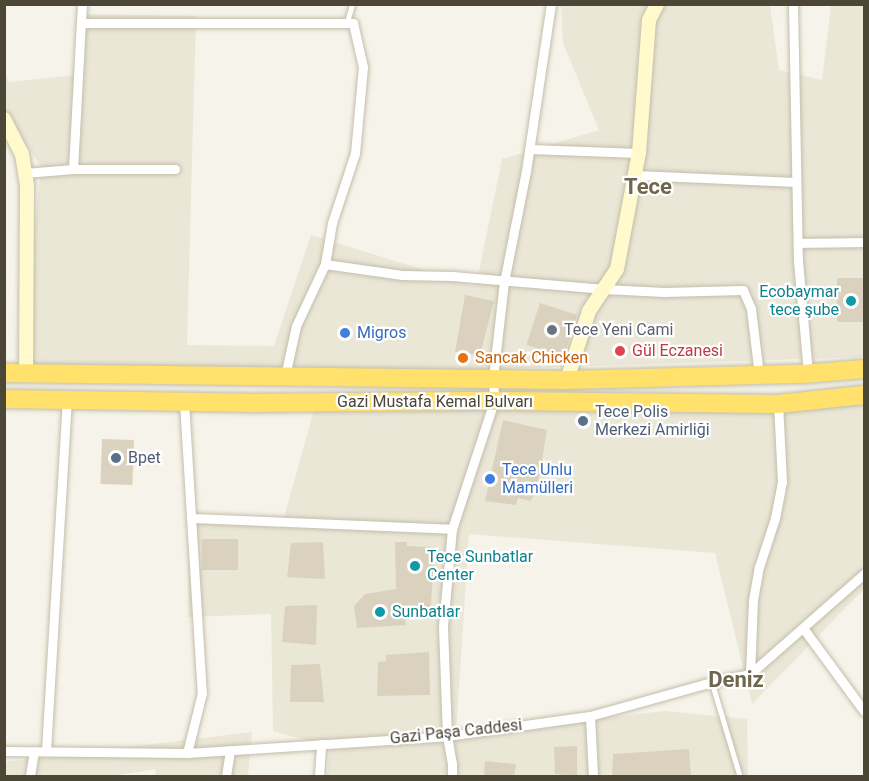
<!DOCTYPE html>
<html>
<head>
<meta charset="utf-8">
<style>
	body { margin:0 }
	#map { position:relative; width:869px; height:781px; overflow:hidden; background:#f6f4ea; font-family:Roboto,sans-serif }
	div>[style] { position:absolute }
	.residential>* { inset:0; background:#ebe7d7 }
	.building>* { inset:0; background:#dad2be; transform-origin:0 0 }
	.roads { filter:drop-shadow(0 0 2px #c3beab) drop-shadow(0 0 2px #c3beab) }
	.lane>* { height:4.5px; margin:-2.25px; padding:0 2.25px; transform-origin:2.25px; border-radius:2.25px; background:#fff }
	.street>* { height:9px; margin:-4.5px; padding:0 4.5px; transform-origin:4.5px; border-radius:4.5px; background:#fff }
	.secondary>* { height:14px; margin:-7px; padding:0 7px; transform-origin:7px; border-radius:7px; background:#fff9cb }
	.highway>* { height:18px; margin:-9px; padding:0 9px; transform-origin:9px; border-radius:9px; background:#ffe16c }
	.dots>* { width:16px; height:16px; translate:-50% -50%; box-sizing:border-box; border:3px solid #fff; border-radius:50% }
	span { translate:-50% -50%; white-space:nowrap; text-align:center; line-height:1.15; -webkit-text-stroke:4.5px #fff; paint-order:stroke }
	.culture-label { font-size:16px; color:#0d838f }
	.right { translate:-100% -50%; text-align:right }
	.left { translate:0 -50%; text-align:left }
	.worship-label { font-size:16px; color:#5b616d }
	.shop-label { font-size:16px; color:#366cbe }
	.health-label { font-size:16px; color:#be3a42 }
	.food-label { font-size:16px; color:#c56008 }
	.street-label { font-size:16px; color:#4c4637 }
	.service-label { font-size:16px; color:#4e5e75 }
	.district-label { font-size:22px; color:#70664d; font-weight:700 }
	.frame { position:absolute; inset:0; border:6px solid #4c4637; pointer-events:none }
</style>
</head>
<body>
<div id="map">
	<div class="residential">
		<i style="clip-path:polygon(561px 5px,770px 5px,779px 70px,822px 80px,831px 5px,864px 5px,864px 357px,345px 374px,20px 364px,41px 167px,5px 110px,4px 70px,9px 82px,76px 75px,81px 14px,196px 16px,187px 345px,274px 346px,311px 235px,476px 286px,502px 159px,599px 130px,563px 43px)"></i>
		<i style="clip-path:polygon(864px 395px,864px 589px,752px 704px,715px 553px,469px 534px,456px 734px,665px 711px,747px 719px,748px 776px,327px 776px,330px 747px,273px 731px,271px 614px,188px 617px,189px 518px,281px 528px,316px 403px)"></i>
		<i style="clip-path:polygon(252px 732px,248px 776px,155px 776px,156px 769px,112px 776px,5px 776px,4px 762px)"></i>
	</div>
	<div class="building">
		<i style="left:864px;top:278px;width:44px;height:27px;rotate:90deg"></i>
		<i style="clip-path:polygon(465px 295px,494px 301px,480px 355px,455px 352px)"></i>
		<i style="left:540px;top:303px;width:39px;height:44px;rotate:18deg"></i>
		<i style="clip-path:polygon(503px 420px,547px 430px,537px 491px,530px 501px,518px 498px,516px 505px,485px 501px)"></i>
		<i style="left:102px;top:439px;width:32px;height:45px;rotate:2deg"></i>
		<i style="left:202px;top:539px;width:36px;height:31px"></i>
		<i style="clip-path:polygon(323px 542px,325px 579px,287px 577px,291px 543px)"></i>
		<i style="clip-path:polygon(395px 542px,407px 542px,407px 546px,435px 547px,430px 618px,405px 616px,406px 625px,357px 628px,354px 606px,365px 594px,396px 589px)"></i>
		<i style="clip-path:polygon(317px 605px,316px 645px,282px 642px,285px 606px)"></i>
		<i style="clip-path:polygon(429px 652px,430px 695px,377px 696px,378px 662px,386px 661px,386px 655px)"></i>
		<i style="clip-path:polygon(320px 664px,324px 702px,290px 702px,291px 665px)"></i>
		<i style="clip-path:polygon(577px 746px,577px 776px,555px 774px,554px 747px)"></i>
		<i style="clip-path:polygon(689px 749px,691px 777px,612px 777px,613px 754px)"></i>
		<i style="clip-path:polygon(485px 761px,516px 764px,514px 777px,484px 777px)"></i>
	</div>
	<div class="roads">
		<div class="lane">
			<i style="left:347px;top:22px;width:19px;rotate:-74deg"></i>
			<i style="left:712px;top:682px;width:98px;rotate:73.4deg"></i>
		</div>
		<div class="street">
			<i style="left:793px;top:4px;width:257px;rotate:88.9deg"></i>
			<i style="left:798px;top:261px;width:113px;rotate:84.9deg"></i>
			<i style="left:81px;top:23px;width:19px;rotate:-87deg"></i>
			<i style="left:530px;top:149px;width:109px;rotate:2.1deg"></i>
			<i style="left:73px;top:169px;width:102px"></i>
			<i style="left:25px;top:173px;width:48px;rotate:-4.8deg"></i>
			<i style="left:73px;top:169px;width:146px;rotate:-86.9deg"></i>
			<i style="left:81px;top:23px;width:272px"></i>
			<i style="left:353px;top:23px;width:45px;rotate:77.2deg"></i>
			<i style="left:363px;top:67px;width:86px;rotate:95.3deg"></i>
			<i style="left:355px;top:153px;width:74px;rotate:108.2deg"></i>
			<i style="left:332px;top:223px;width:42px;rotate:99.7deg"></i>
			<i style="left:325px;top:264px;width:68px;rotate:115.1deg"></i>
			<i style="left:296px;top:326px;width:51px;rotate:102.4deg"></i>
			<i style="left:635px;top:175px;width:161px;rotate:2.5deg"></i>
			<i style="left:798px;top:243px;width:66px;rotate:-0.9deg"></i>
			<i style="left:325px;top:264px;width:78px;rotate:8.1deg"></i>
			<i style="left:402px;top:275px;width:50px;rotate:1.1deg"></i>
			<i style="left:452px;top:276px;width:153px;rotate:4.9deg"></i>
			<i style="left:604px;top:289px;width:60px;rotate:2.9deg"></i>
			<i style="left:664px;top:292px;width:79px;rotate:-1.5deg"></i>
			<i style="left:743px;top:290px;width:21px;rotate:67deg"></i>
			<i style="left:751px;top:309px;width:66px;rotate:83.1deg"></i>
			<i style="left:184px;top:402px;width:292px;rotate:86.5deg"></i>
			<i style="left:202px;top:693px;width:62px;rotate:104deg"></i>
			<i style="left:191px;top:518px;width:261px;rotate:2.4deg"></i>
			<i style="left:803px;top:628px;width:103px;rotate:53.7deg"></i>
			<i style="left:750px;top:674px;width:74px;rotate:-87.7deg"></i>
			<i style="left:753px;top:600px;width:34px;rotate:-80deg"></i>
			<i style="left:759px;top:567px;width:52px;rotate:-71.9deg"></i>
			<i style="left:775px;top:518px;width:37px;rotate:-79deg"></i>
			<i style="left:782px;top:482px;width:78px;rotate:-92.9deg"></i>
			<i style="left:590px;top:716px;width:60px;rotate:87.1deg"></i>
			<i style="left:4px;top:751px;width:183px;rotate:0.6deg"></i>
			<i style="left:187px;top:753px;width:261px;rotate:-3.7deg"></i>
			<i style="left:447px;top:736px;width:144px;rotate:-8deg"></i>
			<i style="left:590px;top:716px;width:127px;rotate:-15.6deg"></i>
			<i style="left:712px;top:682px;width:39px;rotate:-12deg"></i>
			<i style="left:750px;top:674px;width:152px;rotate:-41.3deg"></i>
			<i style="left:46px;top:751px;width:352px;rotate:-86.6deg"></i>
			<i style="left:30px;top:776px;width:25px;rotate:-81deg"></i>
			<i style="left:226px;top:776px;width:26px;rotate:-81deg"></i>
			<i style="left:319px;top:776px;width:32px;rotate:-86deg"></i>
			<i style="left:452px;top:776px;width:12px;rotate:-90deg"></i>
			<i style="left:452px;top:764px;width:28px;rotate:-100deg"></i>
			<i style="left:447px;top:736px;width:110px;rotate:-92.1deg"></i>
			<i style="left:443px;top:626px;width:97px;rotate:-84.7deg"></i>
			<i style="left:452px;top:529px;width:135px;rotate:-71.8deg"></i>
			<i style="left:494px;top:401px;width:23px;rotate:-92deg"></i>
			<i style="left:493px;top:378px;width:97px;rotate:-83.5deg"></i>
			<i style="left:504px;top:282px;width:113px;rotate:-78.8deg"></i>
			<i style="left:526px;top:171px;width:169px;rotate:-81.5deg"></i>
		</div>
		<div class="secondary">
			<i style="left:4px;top:119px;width:39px;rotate:63deg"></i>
			<i style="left:22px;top:154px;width:33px;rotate:81deg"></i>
			<i style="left:27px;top:187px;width:186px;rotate:90.3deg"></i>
			<i style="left:567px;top:380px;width:72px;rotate:-72.3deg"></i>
			<i style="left:589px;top:311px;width:50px;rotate:-56.3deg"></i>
			<i style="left:617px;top:269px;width:118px;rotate:-79.3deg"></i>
			<i style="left:639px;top:153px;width:133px;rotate:-85.7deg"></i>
			<i style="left:649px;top:20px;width:18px;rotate:-63deg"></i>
		</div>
		<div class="highway">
			<i style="left:4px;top:373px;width:563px;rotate:0.71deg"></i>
			<i style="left:567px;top:380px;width:236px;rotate:-1.5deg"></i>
			<i style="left:803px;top:374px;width:61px;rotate:-4.7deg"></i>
			<i style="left:4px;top:399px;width:243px;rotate:0.9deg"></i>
			<i style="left:247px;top:403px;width:247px;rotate:-0.5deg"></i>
			<i style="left:494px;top:401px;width:284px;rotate:0.6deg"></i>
			<i style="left:778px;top:404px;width:86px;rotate:-6deg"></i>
		</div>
	</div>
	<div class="dots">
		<i style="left:851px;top:301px;background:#0f9aa8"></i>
		<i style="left:552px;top:330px;background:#6b7280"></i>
		<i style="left:345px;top:333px;background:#3f7fe0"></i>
		<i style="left:620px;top:351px;background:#e0444e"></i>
		<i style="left:463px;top:358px;background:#e8710a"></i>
		<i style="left:583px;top:421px;background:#5c6f8a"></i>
		<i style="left:116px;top:458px;background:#5c6f8a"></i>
		<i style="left:490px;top:479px;background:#3f7fe0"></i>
		<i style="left:415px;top:566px;background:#0f9aa8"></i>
		<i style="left:380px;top:612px;background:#0f9aa8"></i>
	</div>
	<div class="culture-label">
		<span class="right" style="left:839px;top:301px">Ecobaymar<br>tece şube</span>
		<span class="left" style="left:427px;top:566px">Tece Sunbatlar<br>Center</span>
		<span class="left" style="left:392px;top:612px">Sunbatlar</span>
	</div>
	<div class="worship-label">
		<span class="left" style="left:564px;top:330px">Tece Yeni Cami</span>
	</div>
	<div class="shop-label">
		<span class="left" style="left:357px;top:333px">Migros</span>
		<span class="left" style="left:502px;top:479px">Tece Unlu<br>Mamülleri</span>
	</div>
	<div class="health-label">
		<span class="left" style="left:632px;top:351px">Gül Eczanesi</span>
	</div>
	<div class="food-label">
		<span class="left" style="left:475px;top:358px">Sancak Chicken</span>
	</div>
	<div class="street-label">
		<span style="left:435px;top:402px">Gazi Mustafa Kemal Bulvarı</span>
		<span style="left:456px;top:732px;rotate:-6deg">Gazi Paşa Caddesi</span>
	</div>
	<div class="service-label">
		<span class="left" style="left:595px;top:421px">Tece Polis<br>Merkezi Amirliği</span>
		<span class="left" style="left:128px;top:458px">Bpet</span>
	</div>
	<div class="district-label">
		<span style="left:648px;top:187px">Tece</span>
		<span style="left:736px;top:680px">Deniz</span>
	</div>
	<div class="frame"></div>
</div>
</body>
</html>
